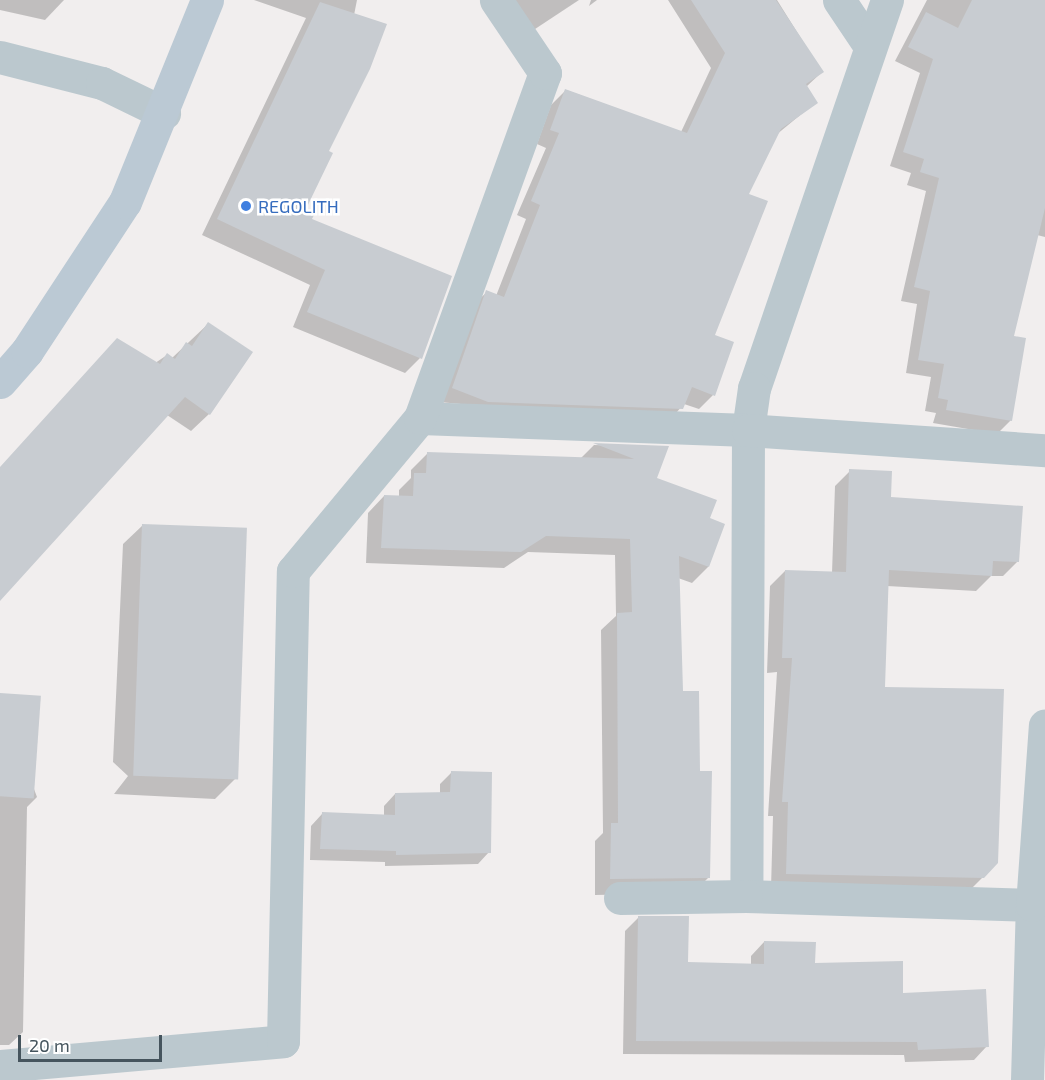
<!DOCTYPE html>
<html>
<head>
<meta charset="utf-8">
<style>
	body { margin:0 }
	#map { position:relative; width:1045px; height:1080px; overflow:hidden; background:#f1eeee; font-family:"Exo 2",sans-serif }
	div>[style] { position:absolute }
	.shadow>* { inset:0; background:#0003 }
	.building>* { inset:0; background:#c8ccd1; transform-origin:0 0 }
	.street>* { height:33px; margin:-16.5px; padding:0 16.5px; transform-origin:16.5px; border-radius:16.5px; background:#bbc8ce }
	.secondary>* { height:33px; margin:-16.5px; padding:0 16.5px; transform-origin:16.5px; border-radius:16.5px; background:#bbc9d4 }
	.dots>* { width:16px; height:16px; translate:-50% -50%; box-sizing:border-box; border:3px solid #fff; border-radius:50% }
	span { translate:-50% -50%; white-space:nowrap; text-align:center; line-height:1.15; -webkit-text-stroke:5px #fff; paint-order:stroke }
	.shop-label { font-size:18px; color:#366cbe }
	.left { translate:0 -50%; text-align:left }
	.scale { position:absolute; left:18px; top:1035px; width:144px; height:27px; box-sizing:border-box; border:3px solid #45545d; border-top:0; padding-left:8px; font-size:18px; line-height:21px; white-space:nowrap; color:#45545d; -webkit-text-stroke:4px #fff; paint-order:stroke }
</style>
</head>
<body>
<div id="map">
	<div class="shadow">
		<i style="clip-path:polygon(0 0,64px 0,45px 20px,0 10px)"></i>
		<i style="clip-path:polygon(254px 0,357px 0,327px 151px,304px 209px,420px 358px,405px 373px,293px 327px,310px 285px,202px 235px,306px 18px)"></i>
		<i style="clip-path:polygon(503px 0,579px 0,526px 35px)"></i>
		<i style="clip-path:polygon(591px 0,597px 0,589px 6px)"></i>
		<i style="clip-path:polygon(668px 0,777px 0,822px 72px,806px 87px,816px 102px,776px 135px,747px 194px,713px 336px,713px 395px,699px 409px,684px 404px,667px 423px,439px 402px,472px 306px,487px 292px,496px 296px,526px 219px,517px 215px,546px 148px,537px 144px,551px 105px,566px 90px,681px 132px,711px 68px)"></i>
		<i style="clip-path:polygon(927px 0,1045px 0,1045px 237px,1037px 235px,1012px 337px,1011px 420px,997px 434px,933px 423px,936px 413px,925px 411px,931px 377px,906px 373px,917px 304px,901px 301px,926px 191px,907px 185px,911px 173px,890px 166px,920px 73px,895px 61px)"></i>
		<i style="clip-path:polygon(208px 324px,209px 414px,191px 431px,167px 415px,0 599px,0 468px,167px 355px,172px 358px)"></i>
		<i style="clip-path:polygon(594px 445px,667px 447px,655px 479px,708px 518px,708px 567px,692px 583px,678px 578px,682px 693px,698px 772px,709px 877px,693px 893px,595px 895px,595px 841px,603px 833px,601px 630px,616px 616px,615px 555px,528px 552px,504px 568px,366px 563px,368px 513px,384px 496px,399px 497px,399px 490px,411px 478px,411px 470px,427px 454px,580px 459px)"></i>
		<i style="clip-path:polygon(850px 471px,890px 499px,1018px 561px,1003px 576px,991px 576px,976px 591px,887px 586px,884px 689px,997px 863px,967px 893px,771px 888px,773px 816px,768px 816px,777px 672px,767px 673px,770px 586px,785px 571px,832px 573px,835px 486px)"></i>
		<i style="clip-path:polygon(143px 525px,235px 779px,215px 799px,114px 794px,128px 776px,113px 762px,123px 544px)"></i>
		<i style="clip-path:polygon(0 698px,37px 797px,27px 807px,23px 1032px,9px 1045px,0 1045px)"></i>
		<i style="clip-path:polygon(451px 773px,489px 852px,478px 864px,385px 866px,385px 862px,310px 860px,311px 826px,322px 814px,384px 816px,384px 806px,395px 794px,440px 794px,440px 784px)"></i>
		<i style="clip-path:polygon(638px 918px,687px 963px,751px 965px,751px 956px,764px 942px,813px 965px,902px 995px,987px 1046px,974px 1060px,905px 1062px,904px 1055px,623px 1054px,625px 931px)"></i>
	</div>
	<div class="building">
		<i style="clip-path:polygon(691px 0,776px 0,824px 72px,806px 84px,818px 103px,781px 129px,749px 194px,768px 201px,715px 335px,734px 342px,715px 396px,692px 387px,683px 409px,488px 402px,452px 388px,486px 290px,504px 297px,540px 205px,531px 201px,559px 133px,550px 130px,565px 89px,687px 133px,725px 53px)"></i>
		<i style="clip-path:polygon(972px 0,1045px 0,1045px 208px,1014px 336px,1026px 338px,1012px 421px,946px 410px,948px 400px,938px 398px,944px 364px,918px 360px,930px 291px,914px 287px,939px 178px,920px 172px,924px 159px,903px 152px,933px 59px,908px 47px,926px 12px,958px 28px)"></i>
		<i style="clip-path:polygon(320px 2px,387px 24px,370px 69px,329px 151px,333px 153px,306px 209px,315px 213px,312px 219px,452px 276px,422px 359px,307px 312px,325px 270px,217px 219px)"></i>
		<i style="clip-path:polygon(208px 322px,253px 352px,210px 415px,185px 397px,0 601px,0 467px,117px 338px,160px 364px,167px 353px,175px 359px,186px 342px,192px 346px)"></i>
		<i style="clip-path:polygon(593px 443px,669px 446px,657px 478px,717px 500px,710px 518px,725px 524px,709px 567px,679px 556px,683px 691px,699px 691px,700px 771px,712px 771px,710px 878px,610px 879px,611px 823px,618px 823px,617px 613px,632px 612px,630px 539px,546px 536px,521px 552px,381px 548px,384px 495px,413px 496px,414px 473px,426px 473px,427px 452px,634px 459px)"></i>
		<i style="clip-path:polygon(849px 469px,892px 471px,891px 497px,1023px 506px,1019px 562px,993px 561px,992px 576px,889px 570px,885px 687px,1004px 689px,998px 863px,984px 878px,786px 874px,788px 802px,782px 802px,792px 658px,782px 658px,785px 570px,846px 572px)"></i>
		<i style="left:142px;top:524px;width:105px;height:252px;rotate:2deg"></i>
		<i style="left:0;top:693px;width:41px;height:103px;rotate:4deg"></i>
		<i style="clip-path:polygon(451px 771px,492px 772px,491px 853px,396px 855px,396px 851px,320px 849px,322px 812px,395px 815px,395px 793px,450px 792px)"></i>
		<i style="clip-path:polygon(638px 916px,689px 916px,688px 962px,764px 964px,764px 941px,816px 942px,815px 963px,903px 961px,903px 993px,986px 989px,989px 1047px,918px 1050px,917px 1042px,636px 1041px)"></i>
	</div>
	<div class="street">
		<i style="left:839px;top:0;width:54px;rotate:56.3deg"></i>
		<i style="left:887px;top:0;width:410px;rotate:108.9deg"></i>
		<i style="left:754px;top:388px;width:42px;rotate:98.1deg"></i>
		<i style="left:748px;top:430px;width:466px;rotate:90.2deg"></i>
		<i style="left:746px;top:896px;width:286px;rotate:1.8deg"></i>
		<i style="left:0;top:57px;width:105px;rotate:14.3deg"></i>
		<i style="left:102px;top:83px;width:69px;rotate:25.8deg"></i>
		<i style="left:420px;top:418px;width:328px;rotate:2.1deg"></i>
		<i style="left:748px;top:430px;width:298px;rotate:3.9deg"></i>
		<i style="left:620px;top:898px;width:126px;rotate:-0.9deg"></i>
		<i style="left:0;top:1066px;width:284px;rotate:-5deg"></i>
		<i style="left:283px;top:1041px;width:470px;rotate:-88.8deg"></i>
		<i style="left:293px;top:571px;width:199px;rotate:-50.3deg"></i>
		<i style="left:420px;top:418px;width:367px;rotate:-70.1deg"></i>
		<i style="left:545px;top:73px;width:88px;rotate:-123.9deg"></i>
		<i style="left:1027px;top:1080px;width:175px;rotate:-88.4deg"></i>
		<i style="left:1032px;top:905px;width:180px;rotate:-85.9deg"></i>
	</div>
	<div class="secondary">
		<i style="left:0;top:382px;width:41px;rotate:-48.9deg"></i>
		<i style="left:27px;top:351px;width:178px;rotate:-56.7deg"></i>
		<i style="left:125px;top:202px;width:218px;rotate:-67.9deg"></i>
	</div>
	<div class="dots">
		<i style="left:246px;top:206px;background:#3f7fe0"></i>
	</div>
	<div class="shop-label">
		<span class="left" style="left:258px;top:206px">REGOLITH</span>
	</div>
	<div class="scale">20 m</div>
</div>
</body>
</html>
